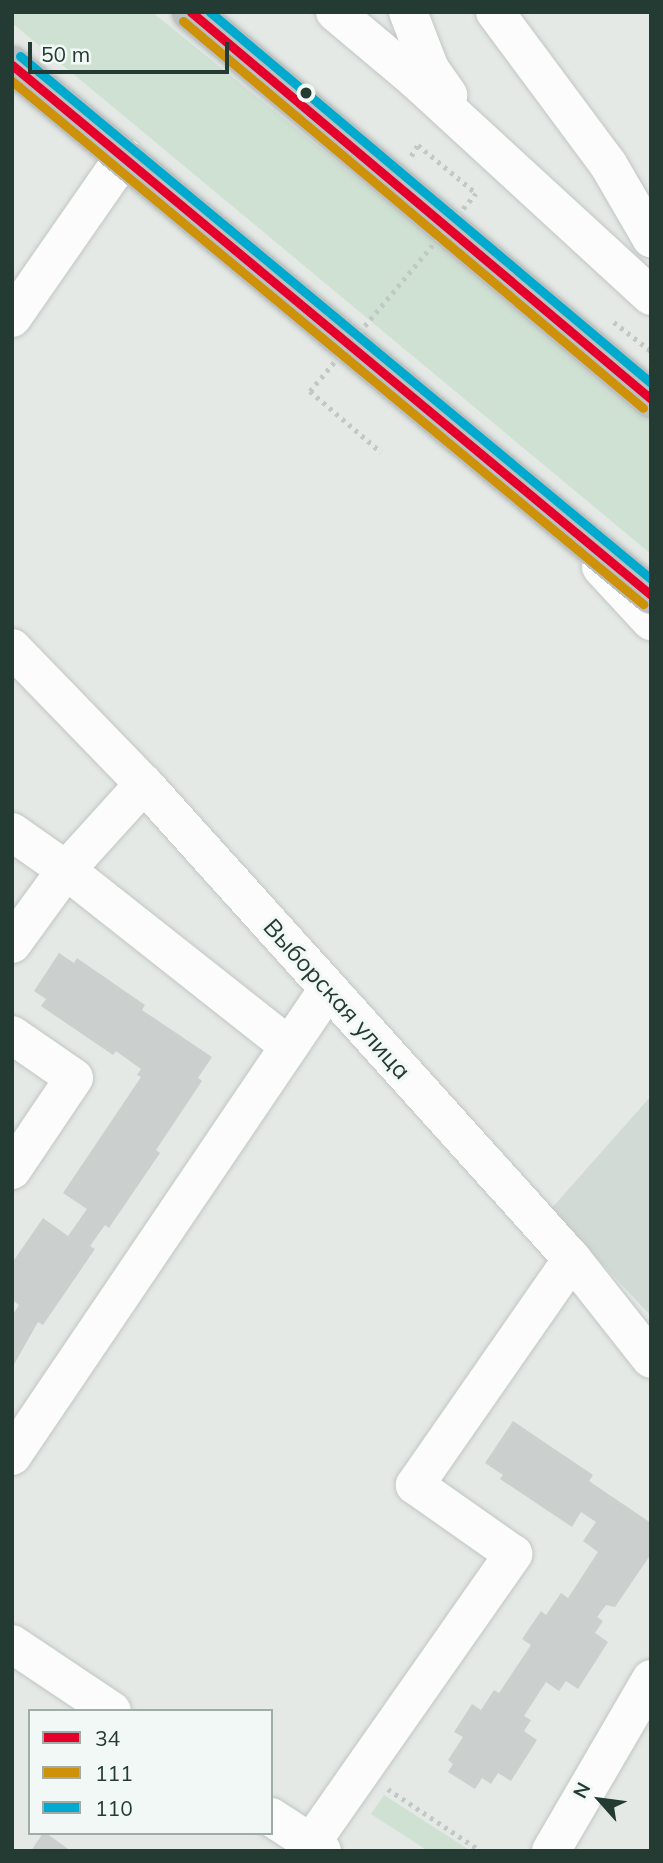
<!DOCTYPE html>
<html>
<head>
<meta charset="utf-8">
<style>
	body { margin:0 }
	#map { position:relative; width:663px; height:1863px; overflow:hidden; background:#e4e9e6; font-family:Mulish,sans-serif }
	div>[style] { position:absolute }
	.built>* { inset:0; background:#d2dad6 }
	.green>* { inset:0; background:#cee1d2 }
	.building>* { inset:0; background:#cbd0ce }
	.path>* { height:4.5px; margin-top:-2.25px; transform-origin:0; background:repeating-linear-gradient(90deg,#c1c9c5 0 3.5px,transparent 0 8.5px) }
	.roads { filter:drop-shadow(0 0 2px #c1c6c3) drop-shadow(0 0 2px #c1c6c3) }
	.minor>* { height:38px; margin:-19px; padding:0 19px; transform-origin:19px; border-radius:19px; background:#fbfcfb }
	.highway>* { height:38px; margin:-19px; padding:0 19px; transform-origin:19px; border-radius:19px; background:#bbc1c0 }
	.path-bridge>* { height:4.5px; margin-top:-2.25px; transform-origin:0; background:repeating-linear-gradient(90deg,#c1c9c5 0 3.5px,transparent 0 8.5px) }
	.bus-1>* { height:9px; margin:-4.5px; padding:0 4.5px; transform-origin:4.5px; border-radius:4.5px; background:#e4002b }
	.bus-2>* { height:9px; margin:-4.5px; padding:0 4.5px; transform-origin:4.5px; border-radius:4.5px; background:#cd910a }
	.bus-3>* { height:9px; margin:-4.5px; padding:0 4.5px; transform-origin:4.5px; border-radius:4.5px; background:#00a9ce }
	.dots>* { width:19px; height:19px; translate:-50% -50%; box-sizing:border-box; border:4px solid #f2f8f5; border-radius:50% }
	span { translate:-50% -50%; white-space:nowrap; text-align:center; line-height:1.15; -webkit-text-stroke:6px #f2f8f5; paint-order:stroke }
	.street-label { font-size:24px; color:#233b33 }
	.frame { position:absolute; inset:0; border:14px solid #233b33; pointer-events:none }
	.legend { position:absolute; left:28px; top:1709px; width:245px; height:126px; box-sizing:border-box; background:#f2f8f5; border:2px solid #9faca7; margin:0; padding:9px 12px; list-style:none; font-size:21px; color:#233b33 }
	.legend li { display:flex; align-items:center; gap:14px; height:35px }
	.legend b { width:35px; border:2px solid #9faca7 }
	.north { position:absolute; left:565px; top:1765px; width:70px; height:70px; -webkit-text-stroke:5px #f2f8f5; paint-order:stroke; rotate:298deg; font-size:19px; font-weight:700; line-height:28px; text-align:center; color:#233b33 }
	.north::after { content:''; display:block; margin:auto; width:24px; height:32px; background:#233b33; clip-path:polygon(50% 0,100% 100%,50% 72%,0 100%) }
	.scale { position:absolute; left:28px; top:42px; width:201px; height:32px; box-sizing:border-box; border:4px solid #233b33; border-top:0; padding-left:9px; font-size:21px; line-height:24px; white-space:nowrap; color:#233b33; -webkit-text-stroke:5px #f2f8f5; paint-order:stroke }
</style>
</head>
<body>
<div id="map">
	<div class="built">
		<i style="clip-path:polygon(651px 1096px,651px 1316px,551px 1209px)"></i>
	</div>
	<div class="green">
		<i style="clip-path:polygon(12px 12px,152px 12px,651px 416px,651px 554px,12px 23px)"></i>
		<i style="clip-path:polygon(384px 1795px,471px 1851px,428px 1851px,371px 1814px)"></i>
	</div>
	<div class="building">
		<i style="clip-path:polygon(59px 953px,74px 963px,77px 958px,145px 1005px,142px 1010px,212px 1057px,198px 1078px,202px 1081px,156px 1150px,160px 1153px,109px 1228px,105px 1225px,90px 1246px,95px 1249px,43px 1325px,38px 1322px,12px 1368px,12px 1316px,19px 1305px,12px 1300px,12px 1263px,43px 1218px,68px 1236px,87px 1209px,63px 1193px,141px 1077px,137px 1075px,141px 1069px,116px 1051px,113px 1055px,41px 1006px,46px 999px,34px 991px)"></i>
		<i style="clip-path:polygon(513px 1421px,593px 1475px,589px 1481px,651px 1523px,651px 1554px,615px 1607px,606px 1605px,597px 1617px,603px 1621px,595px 1633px,608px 1642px,578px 1689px,566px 1681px,559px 1691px,546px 1682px,524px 1716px,531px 1720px,524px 1731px,537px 1740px,511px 1781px,498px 1773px,491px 1784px,482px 1778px,475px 1789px,448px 1772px,453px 1764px,448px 1760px,463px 1737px,454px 1732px,472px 1704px,481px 1710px,494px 1690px,499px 1693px,531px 1645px,522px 1639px,541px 1611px,546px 1615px,561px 1593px,568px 1598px,598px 1552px,583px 1541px,596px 1522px,581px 1512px,572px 1527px,500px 1479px,503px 1475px,485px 1463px)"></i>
		<i style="clip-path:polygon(43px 1833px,46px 1833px,71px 1851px,31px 1851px)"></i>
	</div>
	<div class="path">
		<i style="left:411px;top:156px;width:13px;rotate:-58deg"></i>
		<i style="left:418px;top:145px;width:75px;rotate:39.6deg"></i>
		<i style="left:614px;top:322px;width:47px;rotate:38.1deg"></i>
		<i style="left:310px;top:391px;width:94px;rotate:40.7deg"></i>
		<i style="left:388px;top:1789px;width:112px;rotate:33.7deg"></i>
	</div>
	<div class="roads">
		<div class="minor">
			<i style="left:335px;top:12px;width:106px;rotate:40deg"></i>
			<i style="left:416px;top:80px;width:319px;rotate:42.6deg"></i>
			<i style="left:408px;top:12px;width:61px;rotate:68.9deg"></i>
			<i style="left:430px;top:69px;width:32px;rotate:55deg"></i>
			<i style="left:495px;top:12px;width:189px;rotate:53.4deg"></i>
			<i style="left:608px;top:164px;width:86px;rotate:59.8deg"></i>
			<i style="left:12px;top:318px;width:196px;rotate:-55.2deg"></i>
			<i style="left:601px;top:567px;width:74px;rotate:47.2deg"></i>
			<i style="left:12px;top:648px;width:190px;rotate:45.9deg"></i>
			<i style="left:144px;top:784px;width:639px;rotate:47.98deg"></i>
			<i style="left:572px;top:1259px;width:127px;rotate:51.7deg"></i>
			<i style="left:12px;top:832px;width:66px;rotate:35.1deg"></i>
			<i style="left:66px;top:870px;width:116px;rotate:-47.8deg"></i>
			<i style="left:12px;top:944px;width:92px;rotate:-53.9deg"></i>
			<i style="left:66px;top:870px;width:284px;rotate:38.3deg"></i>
			<i style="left:12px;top:1035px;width:75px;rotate:34.7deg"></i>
			<i style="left:74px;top:1078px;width:111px;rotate:124deg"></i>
			<i style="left:12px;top:1456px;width:564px;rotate:-55.92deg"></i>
			<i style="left:12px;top:1644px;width:120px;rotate:33.8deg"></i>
			<i style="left:271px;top:1817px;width:48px;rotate:33deg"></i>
			<i style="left:322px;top:1851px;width:14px;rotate:-144deg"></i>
			<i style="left:311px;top:1843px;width:353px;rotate:-55deg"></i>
			<i style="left:513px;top:1554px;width:120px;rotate:-144.9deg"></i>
			<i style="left:415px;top:1485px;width:275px;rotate:-55.2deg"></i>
			<i style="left:551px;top:1851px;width:199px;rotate:-59.8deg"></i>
		</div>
		<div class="highway">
			<i style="left:191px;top:12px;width:601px;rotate:40.07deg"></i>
			<i style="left:12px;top:65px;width:830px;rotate:39.67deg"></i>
		</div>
	</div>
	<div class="path-bridge">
		<i style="left:310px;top:391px;width:258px;rotate:-50deg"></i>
	</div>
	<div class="bus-1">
		<i style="left:191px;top:12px;width:601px;rotate:40.07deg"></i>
		<i style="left:12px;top:65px;width:830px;rotate:39.67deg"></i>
	</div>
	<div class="bus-2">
		<i style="left:183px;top:21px;width:601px;rotate:40.07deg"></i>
		<i style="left:12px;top:81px;width:820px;rotate:39.65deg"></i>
	</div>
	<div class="bus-3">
		<i style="left:210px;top:12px;width:576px;rotate:40.07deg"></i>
		<i style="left:20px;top:56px;width:820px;rotate:39.65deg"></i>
	</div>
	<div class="dots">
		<i style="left:306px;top:93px;background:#233b33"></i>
	</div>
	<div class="street-label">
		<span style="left:337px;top:999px;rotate:48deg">Выборская улица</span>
	</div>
	<div class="frame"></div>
	<ul class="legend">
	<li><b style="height:9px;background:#e4002b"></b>34</li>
	<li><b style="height:9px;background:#cd910a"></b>111</li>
	<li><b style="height:9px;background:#00a9ce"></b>110</li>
	</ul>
	<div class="north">N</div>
	<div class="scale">50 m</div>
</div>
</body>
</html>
